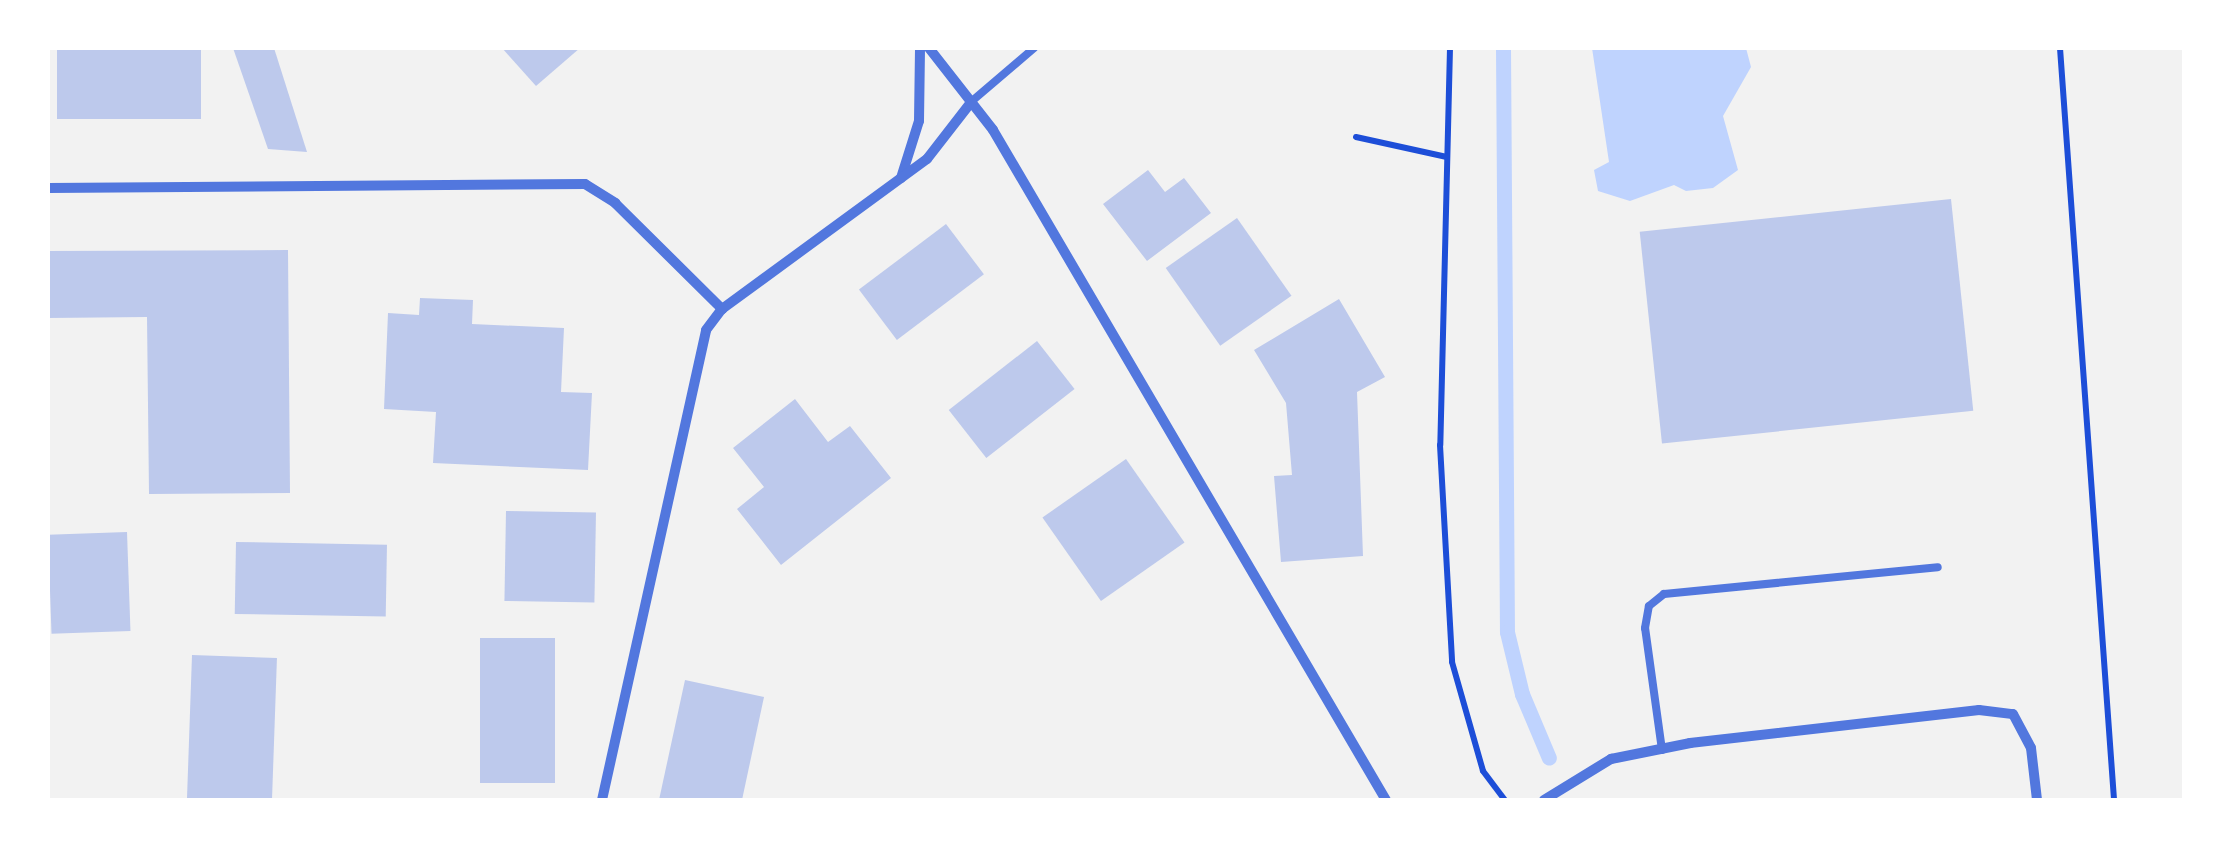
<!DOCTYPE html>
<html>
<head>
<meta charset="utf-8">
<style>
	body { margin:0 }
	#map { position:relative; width:2232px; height:848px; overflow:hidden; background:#f2f2f2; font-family:"Asap Condensed",sans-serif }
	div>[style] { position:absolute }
	.water>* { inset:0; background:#bfd3fe }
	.stream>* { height:15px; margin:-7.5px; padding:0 7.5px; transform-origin:7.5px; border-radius:7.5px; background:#bfd3fe }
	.building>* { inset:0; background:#bdc9ec; transform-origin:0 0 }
	.path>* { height:6px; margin:-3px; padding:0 3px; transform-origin:3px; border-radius:3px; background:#1d4ed8 }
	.service>* { height:8px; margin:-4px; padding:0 4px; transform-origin:4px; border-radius:4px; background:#5277de }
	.minor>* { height:10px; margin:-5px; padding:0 5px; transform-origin:5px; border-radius:5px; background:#5277de }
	span { translate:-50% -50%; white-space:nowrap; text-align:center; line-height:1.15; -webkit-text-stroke:10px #fff; paint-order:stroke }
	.frame { position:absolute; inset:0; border:50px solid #fff; pointer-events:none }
</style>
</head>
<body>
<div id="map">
	<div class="water">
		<i style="clip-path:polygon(1592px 48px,1746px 48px,1751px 67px,1723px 116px,1738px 170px,1713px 188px,1686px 191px,1674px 185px,1630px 201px,1598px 191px,1594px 170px,1609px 162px)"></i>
	</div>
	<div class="stream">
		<i style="left:1503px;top:48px;width:584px;rotate:89.61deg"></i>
		<i style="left:1507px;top:632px;width:64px;rotate:76.4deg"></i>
		<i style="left:1522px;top:694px;width:69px;rotate:67.1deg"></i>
	</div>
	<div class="building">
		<i style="left:57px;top:48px;width:144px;height:71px"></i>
		<i style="clip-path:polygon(233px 48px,274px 48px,307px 152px,268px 149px)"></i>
		<i style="clip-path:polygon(502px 48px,580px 48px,536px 86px)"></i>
		<i style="clip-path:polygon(1148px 170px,1165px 192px,1184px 178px,1211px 213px,1147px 261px,1103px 204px)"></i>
		<i style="left:1951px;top:199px;width:213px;height:313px;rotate:84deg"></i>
		<i style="left:1237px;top:218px;width:95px;height:87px;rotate:55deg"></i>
		<i style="left:946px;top:224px;width:63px;height:109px;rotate:53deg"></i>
		<i style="clip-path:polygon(288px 250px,290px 493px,149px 494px,147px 317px,48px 318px,48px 251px)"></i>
		<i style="clip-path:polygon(420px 298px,473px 300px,472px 324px,564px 328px,561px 392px,592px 393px,588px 470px,433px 463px,436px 412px,384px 409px,388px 313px,419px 315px)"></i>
		<i style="clip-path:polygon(1339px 299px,1385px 377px,1357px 392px,1363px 556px,1281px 562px,1274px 476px,1292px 475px,1286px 403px,1254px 350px)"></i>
		<i style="left:1037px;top:341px;width:61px;height:112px;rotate:52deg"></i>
		<i style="clip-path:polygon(795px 399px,828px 442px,850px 426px,891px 478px,781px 565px,737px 509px,764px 487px,733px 448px)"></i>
		<i style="left:1126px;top:459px;width:102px;height:102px;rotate:55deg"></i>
		<i style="left:506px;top:511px;width:90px;height:90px;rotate:1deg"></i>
		<i style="left:127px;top:532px;width:99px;height:79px;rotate:88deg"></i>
		<i style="left:236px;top:542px;width:151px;height:72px;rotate:1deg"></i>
		<i style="left:480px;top:638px;width:75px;height:145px"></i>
		<i style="left:192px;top:655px;width:85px;height:145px;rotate:2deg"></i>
		<i style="clip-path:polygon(685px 680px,764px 697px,742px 800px,659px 800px)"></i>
	</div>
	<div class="path">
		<i style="left:1450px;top:48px;width:397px;rotate:91.4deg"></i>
		<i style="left:1440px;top:445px;width:217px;rotate:86.8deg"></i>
		<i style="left:1452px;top:662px;width:113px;rotate:74.1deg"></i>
		<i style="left:1483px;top:771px;width:36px;rotate:53deg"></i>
		<i style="left:2060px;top:48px;width:754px;rotate:85.89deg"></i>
		<i style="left:1356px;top:137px;width:93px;rotate:12.4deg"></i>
	</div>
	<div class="service">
		<i style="left:972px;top:101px;width:82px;rotate:-40.5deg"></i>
		<i style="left:1662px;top:750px;width:123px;rotate:-97.9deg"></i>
		<i style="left:1645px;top:628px;width:22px;rotate:-80deg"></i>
		<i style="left:1649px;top:606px;width:19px;rotate:-39deg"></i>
		<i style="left:1664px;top:594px;width:275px;rotate:-5.6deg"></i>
	</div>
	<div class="minor">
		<i style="left:929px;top:48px;width:104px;rotate:52deg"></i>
		<i style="left:993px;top:130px;width:777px;rotate:59.61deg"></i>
		<i style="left:901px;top:178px;width:60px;rotate:-72.5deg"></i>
		<i style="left:919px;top:121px;width:73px;rotate:-89.2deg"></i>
		<i style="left:48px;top:188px;width:537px;rotate:-0.43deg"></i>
		<i style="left:585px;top:184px;width:36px;rotate:32deg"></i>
		<i style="left:615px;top:203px;width:151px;rotate:44.7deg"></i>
		<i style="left:602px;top:800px;width:481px;rotate:-77.5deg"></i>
		<i style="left:706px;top:330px;width:26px;rotate:-53deg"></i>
		<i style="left:722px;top:309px;width:254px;rotate:-36.2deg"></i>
		<i style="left:927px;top:159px;width:73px;rotate:-52.2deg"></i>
		<i style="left:1544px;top:800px;width:79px;rotate:-31.5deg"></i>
		<i style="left:1611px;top:759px;width:81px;rotate:-11.4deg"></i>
		<i style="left:1690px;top:743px;width:291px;rotate:-6.5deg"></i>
		<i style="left:1979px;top:710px;width:34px;rotate:7deg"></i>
		<i style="left:2013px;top:714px;width:38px;rotate:62deg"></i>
		<i style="left:2031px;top:748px;width:52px;rotate:83.4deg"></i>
	</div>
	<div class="frame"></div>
</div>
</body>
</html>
